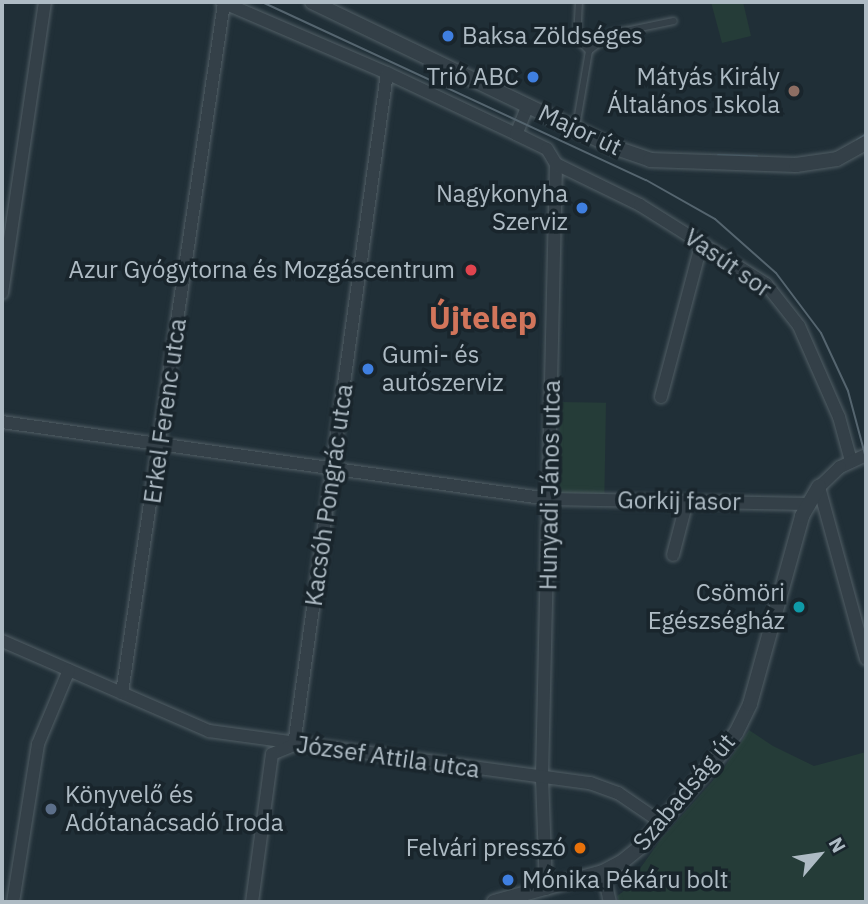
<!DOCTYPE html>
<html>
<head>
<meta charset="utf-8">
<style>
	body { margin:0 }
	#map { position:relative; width:868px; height:904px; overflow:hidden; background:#202f37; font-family:"IBM Plex Sans",sans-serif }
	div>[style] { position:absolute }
	.green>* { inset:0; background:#253c38; transform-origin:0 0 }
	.stream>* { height:2.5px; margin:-1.25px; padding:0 1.25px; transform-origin:1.25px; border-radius:1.25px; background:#334f5f }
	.roads { filter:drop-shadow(0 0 2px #515e65) drop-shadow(0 0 2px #515e65) }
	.service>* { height:6px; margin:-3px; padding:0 3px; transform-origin:3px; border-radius:3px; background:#344048 }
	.minor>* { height:12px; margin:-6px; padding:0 6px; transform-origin:6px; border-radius:6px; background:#344048 }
	.tertiary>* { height:14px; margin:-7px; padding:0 7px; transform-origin:7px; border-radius:7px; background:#344048 }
	.tram>* { height:2px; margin:-1px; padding:0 1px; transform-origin:1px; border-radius:1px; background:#55656f }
	.dots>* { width:19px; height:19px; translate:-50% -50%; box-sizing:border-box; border:4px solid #19252c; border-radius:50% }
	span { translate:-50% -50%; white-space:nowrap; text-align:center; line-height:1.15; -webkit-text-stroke:7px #19252c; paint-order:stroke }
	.poi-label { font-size:24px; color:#aebbc4 }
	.left { translate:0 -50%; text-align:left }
	.right { translate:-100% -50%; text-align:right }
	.street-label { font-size:24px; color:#aebbc4 }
	.district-label { font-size:32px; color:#d2755b; font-weight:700 }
	.frame { position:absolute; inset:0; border:4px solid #aebbc4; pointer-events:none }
	.north { position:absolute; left:784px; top:820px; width:70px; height:70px; -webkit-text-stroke:5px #19252c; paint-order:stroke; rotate:61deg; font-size:19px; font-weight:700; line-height:28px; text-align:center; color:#aebbc4 }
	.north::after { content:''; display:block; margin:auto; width:24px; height:32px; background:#aebbc4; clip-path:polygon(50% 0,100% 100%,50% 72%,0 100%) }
</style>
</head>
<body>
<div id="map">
	<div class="green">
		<i style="clip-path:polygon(711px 2px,743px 2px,751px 36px,722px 43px)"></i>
		<i style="left:560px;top:402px;width:46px;height:91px;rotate:1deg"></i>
		<i style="clip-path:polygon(749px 730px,773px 746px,814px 766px,866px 752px,866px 902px,619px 902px,617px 896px,624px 891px,661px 839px,724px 768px)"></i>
	</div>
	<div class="stream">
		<i style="left:599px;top:132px;width:25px;rotate:26deg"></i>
		<i style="left:857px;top:140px;width:11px;rotate:-34deg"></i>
		<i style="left:718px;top:155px;width:38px;rotate:2deg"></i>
	</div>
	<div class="roads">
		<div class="service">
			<i style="left:589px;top:51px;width:28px;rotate:-38deg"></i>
			<i style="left:611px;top:34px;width:64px;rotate:-11.7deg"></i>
			<i style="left:576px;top:127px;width:77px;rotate:-80.3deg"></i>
			<i style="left:589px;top:51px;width:17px;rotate:-135deg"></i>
			<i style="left:577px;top:39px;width:37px;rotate:-87deg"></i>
		</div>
		<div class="minor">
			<i style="left:222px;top:2px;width:180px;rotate:23.3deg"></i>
			<i style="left:387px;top:73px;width:143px;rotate:25.3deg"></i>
			<i style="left:528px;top:105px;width:31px;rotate:112deg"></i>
			<i style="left:516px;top:134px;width:34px;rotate:26deg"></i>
			<i style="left:547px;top:149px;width:17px;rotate:59deg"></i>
			<i style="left:556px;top:164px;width:614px;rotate:91.31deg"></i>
			<i style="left:542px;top:778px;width:111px;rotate:87.9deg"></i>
			<i style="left:556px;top:164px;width:93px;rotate:26deg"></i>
			<i style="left:640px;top:205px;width:149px;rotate:32.1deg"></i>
			<i style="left:766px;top:284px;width:53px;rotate:51.8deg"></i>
			<i style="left:799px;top:326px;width:99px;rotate:66.3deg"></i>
			<i style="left:839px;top:417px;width:46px;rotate:74.7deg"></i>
			<i style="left:2px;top:293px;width:294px;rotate:-81.6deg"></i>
			<i style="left:661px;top:397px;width:160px;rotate:-75.2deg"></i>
			<i style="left:2px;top:422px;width:552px;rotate:8.01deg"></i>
			<i style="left:549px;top:499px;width:260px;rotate:1.1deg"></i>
			<i style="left:866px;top:455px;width:29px;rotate:155deg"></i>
			<i style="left:840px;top:467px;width:29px;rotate:136deg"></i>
			<i style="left:819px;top:487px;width:178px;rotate:74.7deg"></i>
			<i style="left:673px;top:555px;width:56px;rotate:-75.5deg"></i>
			<i style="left:2px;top:641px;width:226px;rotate:23.5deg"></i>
			<i style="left:209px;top:731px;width:385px;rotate:7.8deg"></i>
			<i style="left:590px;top:783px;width:30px;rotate:20deg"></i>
			<i style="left:618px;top:793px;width:53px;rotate:34.3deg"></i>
			<i style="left:122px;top:693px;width:697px;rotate:-81.59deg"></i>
			<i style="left:272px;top:754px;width:24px;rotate:-22deg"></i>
			<i style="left:294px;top:745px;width:678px;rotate:-82.12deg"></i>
			<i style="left:603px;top:872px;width:31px;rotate:77deg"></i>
			<i style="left:13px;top:902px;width:160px;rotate:-81deg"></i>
			<i style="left:38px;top:744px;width:80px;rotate:-67.3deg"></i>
			<i style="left:252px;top:902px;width:149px;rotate:-82.3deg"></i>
		</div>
		<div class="tertiary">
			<i style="left:312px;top:2px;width:337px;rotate:25.7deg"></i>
			<i style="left:616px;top:148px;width:36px;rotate:19deg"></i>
			<i style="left:650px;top:160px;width:146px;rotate:2deg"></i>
			<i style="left:796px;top:165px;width:41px;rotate:-8.3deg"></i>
			<i style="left:837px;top:159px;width:33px;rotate:-29deg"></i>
			<i style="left:494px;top:902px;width:113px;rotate:-15.4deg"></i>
			<i style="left:603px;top:872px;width:21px;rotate:-28deg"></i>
			<i style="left:622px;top:862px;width:22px;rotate:-39deg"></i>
			<i style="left:639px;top:848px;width:122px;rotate:-49deg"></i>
			<i style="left:719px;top:756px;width:29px;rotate:-54deg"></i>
			<i style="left:736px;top:733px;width:32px;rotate:-64deg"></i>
			<i style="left:750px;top:704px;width:195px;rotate:-74.5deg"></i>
			<i style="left:802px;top:516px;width:34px;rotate:-60deg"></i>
		</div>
	</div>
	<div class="tram">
		<i style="left:262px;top:2px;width:423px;rotate:24.9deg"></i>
		<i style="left:646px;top:180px;width:79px;rotate:29.5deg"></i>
		<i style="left:715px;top:219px;width:81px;rotate:41.5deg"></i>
		<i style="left:776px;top:273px;width:75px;rotate:53.1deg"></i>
		<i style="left:821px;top:333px;width:64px;rotate:65deg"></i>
		<i style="left:848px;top:391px;width:69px;rotate:75deg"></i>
	</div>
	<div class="dots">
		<i style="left:448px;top:36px;background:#3f7fe0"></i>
		<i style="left:533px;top:77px;background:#3f7fe0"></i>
		<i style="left:794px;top:91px;background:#8d6e63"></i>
		<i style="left:582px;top:208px;background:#3f7fe0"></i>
		<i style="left:471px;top:270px;background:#e0444e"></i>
		<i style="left:368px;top:369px;background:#3f7fe0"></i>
		<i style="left:799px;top:607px;background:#0f9aa8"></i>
		<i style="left:51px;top:809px;background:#5c6f8a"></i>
		<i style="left:580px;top:848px;background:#e8710a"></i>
		<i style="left:508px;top:880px;background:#3f7fe0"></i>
	</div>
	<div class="poi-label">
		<span class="left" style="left:462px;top:36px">Baksa Zöldséges</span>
		<span class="right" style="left:519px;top:77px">Trió ABC</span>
		<span class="right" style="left:780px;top:91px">Mátyás Király<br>Általános Iskola</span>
		<span class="right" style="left:568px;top:208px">Nagykonyha<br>Szerviz</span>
		<span class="right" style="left:455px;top:270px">Azur Gyógytorna és Mozgáscentrum</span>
		<span class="left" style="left:382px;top:369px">Gumi- és<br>autószerviz</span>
		<span class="right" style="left:785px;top:607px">Csömöri<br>Egészségház</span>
		<span class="left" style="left:65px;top:809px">Könyvelő és<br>Adótanácsadó Iroda</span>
		<span class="right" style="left:566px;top:848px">Felvári presszó</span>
		<span class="left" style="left:522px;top:880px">Mónika Pékáru bolt</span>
	</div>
	<div class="street-label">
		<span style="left:580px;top:130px;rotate:25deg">Major út</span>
		<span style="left:728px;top:263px;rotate:35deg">Vasút sor</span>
		<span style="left:165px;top:411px;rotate:-82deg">Erkel Ferenc utca</span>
		<span style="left:550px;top:485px;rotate:-89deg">Hunyadi János utca</span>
		<span style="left:329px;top:495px;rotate:-82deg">Kacsóh Pongrác utca</span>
		<span style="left:679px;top:501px;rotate:1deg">Gorkij fasor</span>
		<span style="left:388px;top:757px;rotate:8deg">József Attila utca</span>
		<span style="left:684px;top:792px;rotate:-50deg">Szabadság út</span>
	</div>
	<div class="district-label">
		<span style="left:483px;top:317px">Újtelep</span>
	</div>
	<div class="frame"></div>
	<div class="north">N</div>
</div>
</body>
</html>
